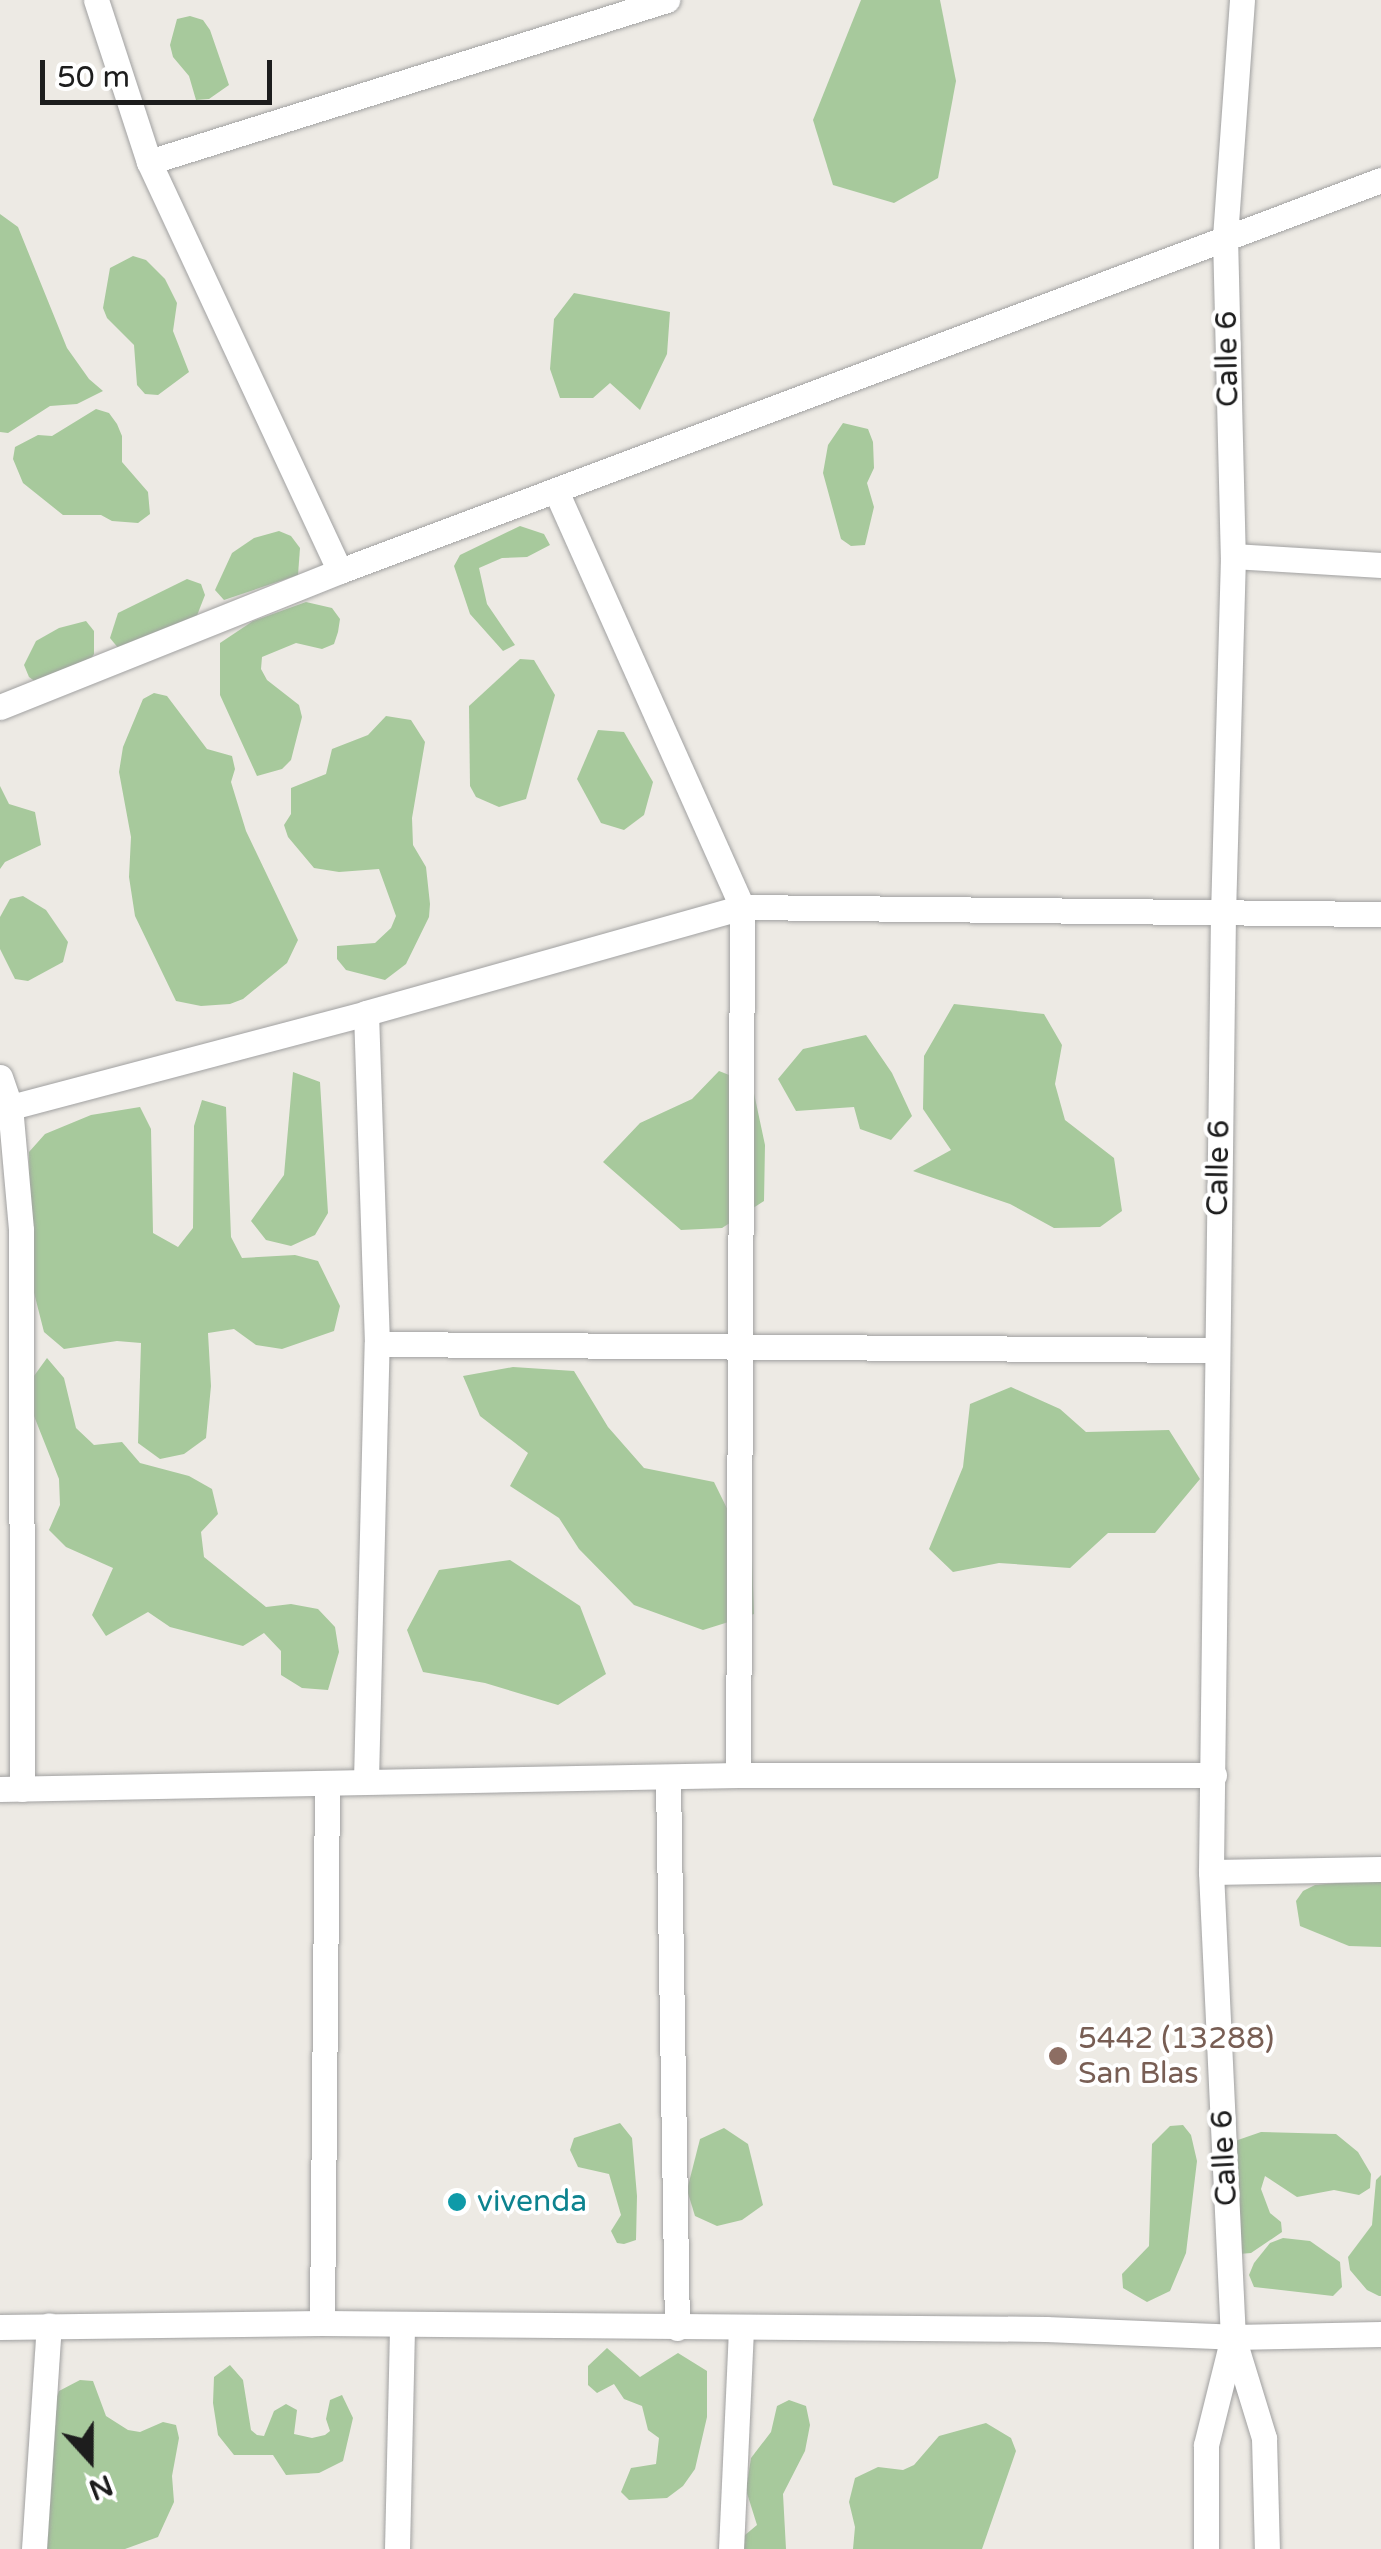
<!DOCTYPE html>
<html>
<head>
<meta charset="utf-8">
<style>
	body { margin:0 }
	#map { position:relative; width:1381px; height:2549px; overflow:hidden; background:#edeae4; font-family:"Varela Round",sans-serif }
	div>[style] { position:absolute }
	.forest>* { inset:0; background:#a7c99c }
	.roads { filter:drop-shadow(0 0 2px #a1a1a1) drop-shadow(0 0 2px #a1a1a1) }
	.street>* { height:25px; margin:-12.5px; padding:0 12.5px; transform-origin:12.5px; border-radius:12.5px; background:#fff }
	.dots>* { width:28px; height:28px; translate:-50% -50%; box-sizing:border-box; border:5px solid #fff; border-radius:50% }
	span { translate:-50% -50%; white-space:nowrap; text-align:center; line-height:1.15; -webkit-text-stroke:8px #fff; paint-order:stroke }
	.street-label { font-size:30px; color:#1d1d1d }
	.education-label { font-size:30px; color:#785e54 }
	.left { translate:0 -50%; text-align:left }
	.culture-label { font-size:30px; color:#0d838f }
	.north { position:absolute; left:40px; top:2409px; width:100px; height:100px; -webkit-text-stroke:8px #fff; paint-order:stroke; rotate:159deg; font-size:28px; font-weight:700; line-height:40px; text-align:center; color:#1d1d1d }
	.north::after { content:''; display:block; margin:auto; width:35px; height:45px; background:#1d1d1d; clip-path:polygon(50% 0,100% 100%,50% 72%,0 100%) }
	.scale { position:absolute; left:40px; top:60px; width:232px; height:45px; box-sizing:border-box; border:5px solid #1d1d1d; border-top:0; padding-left:12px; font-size:30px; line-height:35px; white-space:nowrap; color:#1d1d1d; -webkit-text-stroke:8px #fff; paint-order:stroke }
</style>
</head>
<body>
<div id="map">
	<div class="forest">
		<i style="clip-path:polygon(861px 0,940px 0,956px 81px,938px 178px,894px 203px,833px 185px,813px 120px)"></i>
		<i style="clip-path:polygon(190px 16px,203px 20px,210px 30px,229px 85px,209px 99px,196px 100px,189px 76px,173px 57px,170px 45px,177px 19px)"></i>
		<i style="clip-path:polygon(0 214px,18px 227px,67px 348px,89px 379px,103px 391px,77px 404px,50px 406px,8px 433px,0 432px)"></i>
		<i style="clip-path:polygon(133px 256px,146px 260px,165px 279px,177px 303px,173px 331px,189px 372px,158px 395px,145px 394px,137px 385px,134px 345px,107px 318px,103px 308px,110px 268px)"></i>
		<i style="clip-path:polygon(574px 293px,670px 312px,667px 354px,640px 410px,610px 383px,593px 398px,560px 398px,550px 369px,554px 319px)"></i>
		<i style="clip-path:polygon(96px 409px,109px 413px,117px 424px,122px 436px,122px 462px,148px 492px,150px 514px,138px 523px,112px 521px,101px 515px,63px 515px,23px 483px,13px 459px,15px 447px,38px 435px,52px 436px)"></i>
		<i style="clip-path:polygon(843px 423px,868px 429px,873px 442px,874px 468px,867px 483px,874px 507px,865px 545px,851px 546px,841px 539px,823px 473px,828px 445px)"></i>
		<i style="clip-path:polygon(520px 526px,544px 534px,550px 545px,527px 557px,502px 558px,479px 568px,487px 604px,515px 645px,503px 651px,470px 614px,454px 566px,460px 555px)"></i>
		<i style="clip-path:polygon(279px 531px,291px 536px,300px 548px,298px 575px,224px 600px,215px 590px,232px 553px,254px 538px)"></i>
		<i style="clip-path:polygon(187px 579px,201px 584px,205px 595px,196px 618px,119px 649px,110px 638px,118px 613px)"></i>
		<i style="clip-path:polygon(306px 602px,332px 608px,340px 619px,338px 632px,334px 644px,322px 649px,296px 643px,262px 657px,261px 669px,267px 680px,299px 705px,302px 717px,291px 760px,282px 769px,257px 776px,220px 695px,220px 643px,253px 621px)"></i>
		<i style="clip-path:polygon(86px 621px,94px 631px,94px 654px,88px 664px,40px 685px,29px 677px,24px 665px,36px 641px,59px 628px)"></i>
		<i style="clip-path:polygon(520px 659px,534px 660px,555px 695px,526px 799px,499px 807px,476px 797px,470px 786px,469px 706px)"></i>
		<i style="clip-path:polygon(154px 693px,167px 696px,207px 749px,232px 756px,235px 769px,231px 782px,246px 831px,298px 940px,287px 963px,243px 999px,230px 1004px,201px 1006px,176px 1001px,135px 916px,129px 877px,131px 837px,119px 772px,123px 747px,143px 699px)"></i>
		<i style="clip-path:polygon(386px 716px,411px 720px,425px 742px,412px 818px,413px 845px,426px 867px,430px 904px,429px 917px,406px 964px,385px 980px,346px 970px,337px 959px,337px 946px,375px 943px,391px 928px,396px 916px,379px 869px,339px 872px,314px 868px,288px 837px,284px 825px,291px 814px,291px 788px,326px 774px,332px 749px,368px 735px)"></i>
		<i style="clip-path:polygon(598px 730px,624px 732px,653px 782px,644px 815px,624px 830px,601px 823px,577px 779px)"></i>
		<i style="clip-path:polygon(0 786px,9px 804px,35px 812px,41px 845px,5px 862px,0 869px)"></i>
		<i style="clip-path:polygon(23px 896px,46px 910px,68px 942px,63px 962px,28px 981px,15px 979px,0 949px,0 917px,10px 899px)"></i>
		<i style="clip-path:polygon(954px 1004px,1044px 1014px,1062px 1045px,1055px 1084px,1065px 1120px,1114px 1158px,1122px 1211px,1100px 1227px,1054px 1228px,1010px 1204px,913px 1171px,951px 1150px,923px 1109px,924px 1056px)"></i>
		<i style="clip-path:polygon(866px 1035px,892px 1073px,912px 1116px,891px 1140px,860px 1129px,854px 1107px,796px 1111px,778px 1079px,803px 1049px)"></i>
		<i style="clip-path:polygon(719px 1071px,752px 1084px,765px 1145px,764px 1201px,722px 1228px,681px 1230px,603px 1162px,640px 1123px,692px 1099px)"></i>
		<i style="clip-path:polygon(293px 1072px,320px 1082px,328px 1213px,315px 1235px,291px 1246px,266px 1240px,251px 1221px,284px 1175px)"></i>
		<i style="clip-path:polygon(202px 1100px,226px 1107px,231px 1237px,242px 1258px,295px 1255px,318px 1261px,340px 1306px,334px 1331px,282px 1349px,256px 1345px,234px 1329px,208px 1333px,211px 1386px,206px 1438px,184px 1454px,160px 1459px,138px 1443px,141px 1343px,117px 1341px,64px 1349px,44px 1332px,31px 1281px,29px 1152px,45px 1134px,91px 1115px,140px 1107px,151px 1129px,153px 1233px,178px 1247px,193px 1228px,194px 1126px)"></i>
		<i style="clip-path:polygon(47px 1358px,64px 1378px,76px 1428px,94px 1445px,122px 1442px,140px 1463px,189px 1476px,212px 1489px,218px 1514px,201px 1532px,204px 1557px,266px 1607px,291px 1604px,318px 1609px,335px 1627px,339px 1652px,328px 1690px,302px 1688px,281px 1675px,281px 1651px,264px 1633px,243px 1646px,170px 1627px,148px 1612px,106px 1636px,92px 1615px,113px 1568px,66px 1547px,49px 1530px,60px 1505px,59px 1479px,30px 1406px,31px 1380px)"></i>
		<i style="clip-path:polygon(513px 1367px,574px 1371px,608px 1427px,644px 1468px,714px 1482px,752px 1559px,754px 1614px,703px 1630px,634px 1605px,579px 1549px,559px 1518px,510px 1486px,528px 1453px,480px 1416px,463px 1376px)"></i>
		<i style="clip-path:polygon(1011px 1387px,1060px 1409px,1086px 1432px,1169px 1430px,1200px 1479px,1155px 1533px,1108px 1533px,1070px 1568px,999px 1563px,953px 1572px,929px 1549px,963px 1467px,970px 1404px)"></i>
		<i style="clip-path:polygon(510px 1560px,580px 1606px,606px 1674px,558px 1705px,485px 1683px,423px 1672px,407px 1630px,439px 1570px)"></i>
		<i style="clip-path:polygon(1381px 1879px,1381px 1947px,1349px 1946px,1300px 1926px,1296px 1901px,1303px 1891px,1315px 1885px)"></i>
		<i style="clip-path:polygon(620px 2123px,632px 2138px,637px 2196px,636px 2240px,624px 2244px,617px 2243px,611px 2231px,621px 2215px,609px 2174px,578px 2167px,570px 2150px,574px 2138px)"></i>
		<i style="clip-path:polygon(1183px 2125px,1191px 2135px,1197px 2161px,1186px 2253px,1170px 2291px,1147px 2302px,1123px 2288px,1122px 2274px,1149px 2246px,1152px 2144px,1170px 2126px)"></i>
		<i style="clip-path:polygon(724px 2128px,748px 2144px,763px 2205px,742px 2220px,717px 2226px,695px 2216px,687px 2190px,700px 2139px)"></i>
		<i style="clip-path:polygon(1261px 2132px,1336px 2134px,1358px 2152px,1371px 2174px,1370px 2188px,1359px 2195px,1334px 2190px,1297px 2197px,1265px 2176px,1261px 2189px,1270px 2213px,1281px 2222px,1282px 2232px,1251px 2253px,1239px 2254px,1235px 2141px)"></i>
		<i style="clip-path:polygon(1381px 2175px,1381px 2296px,1379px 2296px,1367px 2290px,1350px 2270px,1348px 2257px,1372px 2225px,1376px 2180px)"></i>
		<i style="clip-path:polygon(1283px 2238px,1310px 2241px,1340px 2262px,1342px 2287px,1333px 2296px,1254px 2287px,1249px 2275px,1254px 2263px,1270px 2243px)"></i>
		<i style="clip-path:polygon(607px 2348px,640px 2377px,678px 2353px,707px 2371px,707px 2417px,695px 2469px,683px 2486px,667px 2498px,629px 2500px,621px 2492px,631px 2468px,656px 2464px,659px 2438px,648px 2430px,642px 2406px,624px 2399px,614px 2384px,597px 2393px,588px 2385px,588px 2366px)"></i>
		<i style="clip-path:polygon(230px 2365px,243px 2380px,251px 2430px,257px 2435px,264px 2436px,274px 2411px,286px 2404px,297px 2410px,294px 2434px,312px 2438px,325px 2435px,330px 2431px,326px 2419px,330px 2400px,342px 2395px,353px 2418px,343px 2461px,319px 2473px,286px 2475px,273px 2455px,234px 2455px,218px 2435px,213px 2403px,214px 2377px)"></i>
		<i style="clip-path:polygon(80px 2380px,93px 2381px,106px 2416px,128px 2430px,140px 2432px,163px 2422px,176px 2425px,179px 2438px,172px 2476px,174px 2502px,158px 2537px,125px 2549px,44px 2549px,54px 2404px,59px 2391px)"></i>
		<i style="clip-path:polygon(789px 2400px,806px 2406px,810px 2425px,805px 2451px,783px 2494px,786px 2549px,739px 2549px,739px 2540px,757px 2525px,746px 2490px,751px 2458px,771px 2432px,777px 2406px)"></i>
		<i style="clip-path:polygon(986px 2423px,1011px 2438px,1016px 2451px,982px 2549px,853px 2549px,855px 2527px,849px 2502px,855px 2478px,878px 2467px,903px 2470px,914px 2465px,939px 2436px)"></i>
	</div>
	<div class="roads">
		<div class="street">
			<i style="left:96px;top:0;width:170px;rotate:71.9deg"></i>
			<i style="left:149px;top:162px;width:451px;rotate:65deg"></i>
			<i style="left:1242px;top:0;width:237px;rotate:94.1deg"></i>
			<i style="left:1225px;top:236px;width:320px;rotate:88.6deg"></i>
			<i style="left:1233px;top:556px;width:358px;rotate:91.6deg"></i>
			<i style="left:1223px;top:914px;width:958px;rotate:90.72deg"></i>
			<i style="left:1211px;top:1872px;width:466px;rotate:87.3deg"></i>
			<i style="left:1233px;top:2337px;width:106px;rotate:72.9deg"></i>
			<i style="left:1264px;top:2438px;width:111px;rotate:88.5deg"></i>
			<i style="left:149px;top:162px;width:543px;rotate:-17.37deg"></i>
			<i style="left:556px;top:491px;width:456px;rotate:65.9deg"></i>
			<i style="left:742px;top:907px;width:868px;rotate:90.26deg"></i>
			<i style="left:1233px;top:556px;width:148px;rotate:3.5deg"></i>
			<i style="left:0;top:707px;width:366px;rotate:-21.8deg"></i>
			<i style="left:340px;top:571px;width:1112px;rotate:-20.59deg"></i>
			<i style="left:0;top:1077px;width:31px;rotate:71deg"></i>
			<i style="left:10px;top:1106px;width:124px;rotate:84.9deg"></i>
			<i style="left:21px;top:1230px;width:559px;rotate:89.9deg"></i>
			<i style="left:0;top:1110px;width:379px;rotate:-14.8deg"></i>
			<i style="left:366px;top:1013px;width:391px;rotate:-15.7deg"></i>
			<i style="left:742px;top:907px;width:639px;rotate:0.63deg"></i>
			<i style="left:377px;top:1344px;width:840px;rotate:0.41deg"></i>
			<i style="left:366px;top:1780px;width:436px;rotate:-88.6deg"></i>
			<i style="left:377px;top:1344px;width:331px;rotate:-91.9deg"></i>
			<i style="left:668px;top:1780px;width:548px;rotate:89.06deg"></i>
			<i style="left:0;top:1789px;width:738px;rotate:-1.09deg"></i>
			<i style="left:738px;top:1775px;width:476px"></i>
			<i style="left:1211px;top:1872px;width:170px;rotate:-1deg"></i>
			<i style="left:322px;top:2323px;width:539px;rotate:-89.47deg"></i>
			<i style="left:0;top:2327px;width:322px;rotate:-0.7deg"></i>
			<i style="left:322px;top:2323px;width:724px;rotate:0.47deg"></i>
			<i style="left:1046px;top:2329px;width:187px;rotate:2.4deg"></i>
			<i style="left:1233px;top:2337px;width:148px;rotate:-1.2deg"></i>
			<i style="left:34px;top:2549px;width:224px;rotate:-86.2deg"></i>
			<i style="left:397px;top:2549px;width:223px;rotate:-88.7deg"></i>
			<i style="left:731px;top:2549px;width:222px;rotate:-87.4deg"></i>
			<i style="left:1206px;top:2549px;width:104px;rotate:-90deg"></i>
			<i style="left:1206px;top:2445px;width:111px;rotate:-76deg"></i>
		</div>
	</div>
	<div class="dots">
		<i style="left:1058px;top:2056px;background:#8d6e63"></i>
		<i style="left:457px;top:2202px;background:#0f9aa8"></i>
	</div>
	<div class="street-label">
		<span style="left:1228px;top:359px;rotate:-91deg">Calle 6</span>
		<span style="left:1219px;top:1168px;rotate:-89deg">Calle 6</span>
		<span style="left:1225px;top:2158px;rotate:-93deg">Calle 6</span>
	</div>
	<div class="education-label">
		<span class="left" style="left:1078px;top:2056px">5442 (13288)<br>San Blas</span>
	</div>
	<div class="culture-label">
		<span class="left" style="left:477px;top:2202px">vivenda</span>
	</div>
	<div class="north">N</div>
	<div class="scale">50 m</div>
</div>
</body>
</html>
